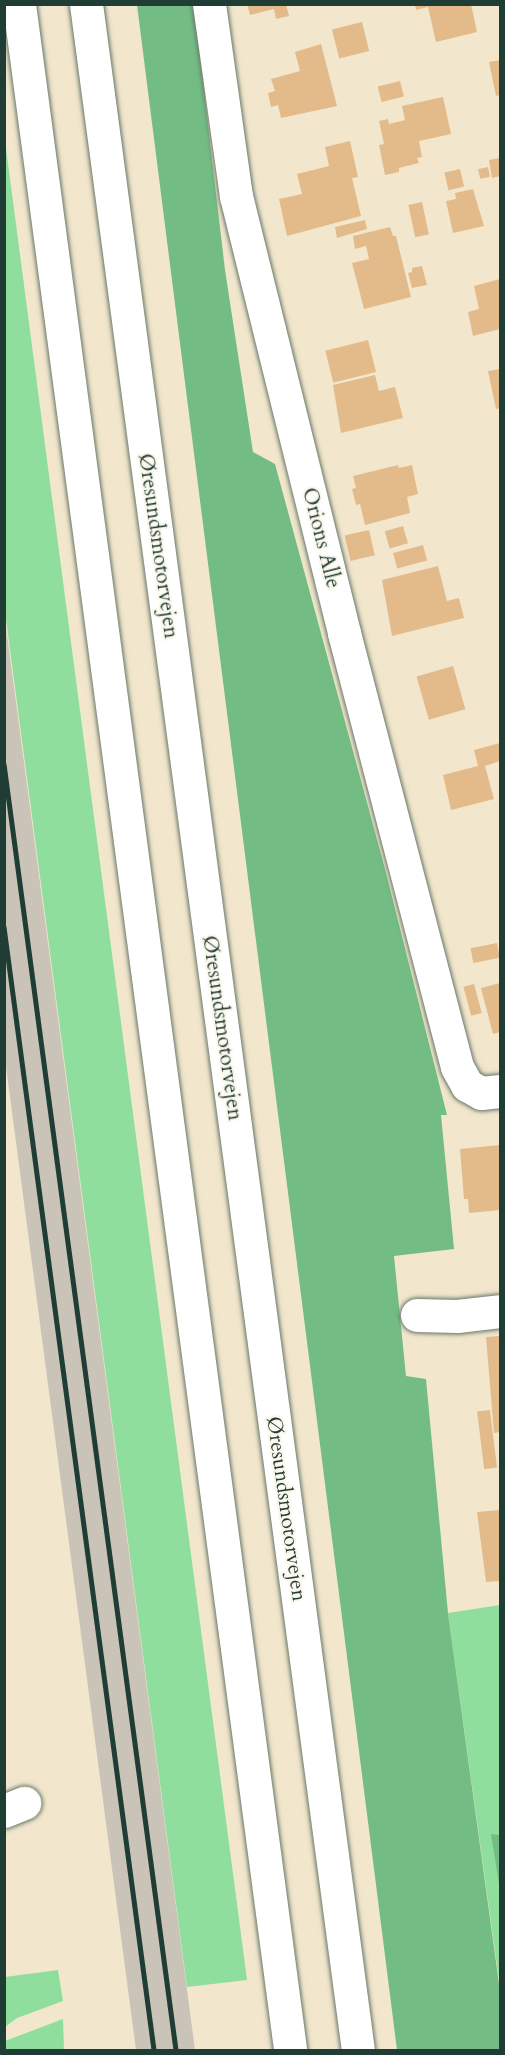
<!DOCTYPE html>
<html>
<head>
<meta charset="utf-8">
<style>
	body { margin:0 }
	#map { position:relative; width:505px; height:2055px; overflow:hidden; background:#f2e7cd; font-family:Cardo,serif }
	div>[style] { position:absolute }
	.industrial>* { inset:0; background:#c9c3b8 }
	.green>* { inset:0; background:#8fde9d }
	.forest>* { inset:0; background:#73bd84 }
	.building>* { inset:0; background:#e3bb8b; transform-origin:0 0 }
	.roads { filter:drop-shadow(0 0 2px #69786a) drop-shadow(0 0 2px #69786a) }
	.street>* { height:33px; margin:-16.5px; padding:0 16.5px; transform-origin:16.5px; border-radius:16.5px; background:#fff }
	.highway>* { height:33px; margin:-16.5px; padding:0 16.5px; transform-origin:16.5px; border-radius:16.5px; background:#fff }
	.rail>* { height:4.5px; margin:-2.25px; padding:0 2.25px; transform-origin:2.25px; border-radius:2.25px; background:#1f3d34 }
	span { translate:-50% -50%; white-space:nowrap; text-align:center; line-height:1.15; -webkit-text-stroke:4.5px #fbf7ec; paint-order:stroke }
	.street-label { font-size:21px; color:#1f3d34 }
	.frame { position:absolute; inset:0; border:6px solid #1f3d34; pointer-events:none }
</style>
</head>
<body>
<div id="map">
	<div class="industrial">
		<i style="clip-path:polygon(4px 612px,195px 2050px,136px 2050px,5px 1059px)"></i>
	</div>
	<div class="green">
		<i style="clip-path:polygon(4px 133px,247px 1980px,187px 1987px,5px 612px)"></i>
		<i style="clip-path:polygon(500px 1605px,500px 1987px,448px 1613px)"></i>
		<i style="clip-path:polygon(58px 1970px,63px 2001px,17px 2018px,5px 2027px,5px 1977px)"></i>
		<i style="clip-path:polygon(63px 2019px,64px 2050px,5px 2050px,5px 2041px)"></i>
	</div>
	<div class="forest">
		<i style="clip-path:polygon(137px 5px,194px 5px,225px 270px,253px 452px,275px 464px,385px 869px,447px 1115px,441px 1115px,454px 1249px,394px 1256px,406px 1376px,426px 1379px,448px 1613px,500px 1991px,500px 2050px,397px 2050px)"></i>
		<i style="clip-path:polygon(491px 1834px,500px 1835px,500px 1890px)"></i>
	</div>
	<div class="building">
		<i style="clip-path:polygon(247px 4px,286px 4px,289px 16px,276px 19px,274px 9px,250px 15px)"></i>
		<i style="clip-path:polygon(415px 4px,471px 4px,477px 32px,436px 42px,428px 7px,416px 10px)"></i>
		<i style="left:362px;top:22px;width:30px;height:31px;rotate:76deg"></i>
		<i style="clip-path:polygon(321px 44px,337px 106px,281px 118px,278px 105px,271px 107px,268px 93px,275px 91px,271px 79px,300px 71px,295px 52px)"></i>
		<i style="clip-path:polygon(500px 60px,500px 95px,496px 96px,489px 62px)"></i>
		<i style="left:400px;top:81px;width:16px;height:23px;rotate:76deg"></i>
		<i style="clip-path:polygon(443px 97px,451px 134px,419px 141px,422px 157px,417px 158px,419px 163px,399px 168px,399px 172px,385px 175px,379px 145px,384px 144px,379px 121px,388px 119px,389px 124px,405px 120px,402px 106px)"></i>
		<i style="clip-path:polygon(350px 141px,358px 177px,352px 178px,361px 216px,287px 236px,279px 199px,302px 194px,297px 174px,329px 166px,325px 147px)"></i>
		<i style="clip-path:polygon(500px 158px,500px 176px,492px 178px,489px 160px)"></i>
		<i style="left:488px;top:167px;width:10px;height:10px;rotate:79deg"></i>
		<i style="left:460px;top:169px;width:18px;height:16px;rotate:77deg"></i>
		<i style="clip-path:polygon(473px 189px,484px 226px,453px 233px,446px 201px,456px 199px,455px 193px)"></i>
		<i style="left:422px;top:202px;width:33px;height:14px;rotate:78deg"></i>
		<i style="clip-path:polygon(365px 220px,367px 229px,337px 238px,335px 227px)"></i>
		<i style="clip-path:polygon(390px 227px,393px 236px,396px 236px,411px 297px,364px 309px,352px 263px,369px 259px,366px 246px,355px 249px,353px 236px)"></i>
		<i style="clip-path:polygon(422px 266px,427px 285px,412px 288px,408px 273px,412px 272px,412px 268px)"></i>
		<i style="clip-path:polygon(500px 279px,500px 329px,473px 336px,468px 312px,479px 309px,474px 286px)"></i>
		<i style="left:368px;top:340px;width:33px;height:44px;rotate:76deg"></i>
		<i style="clip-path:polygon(500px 369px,500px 408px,496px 409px,488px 371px)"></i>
		<i style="clip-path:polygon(375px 375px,379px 391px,395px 387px,403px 418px,341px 433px,333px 385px)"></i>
		<i style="clip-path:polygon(398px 465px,399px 468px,412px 465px,418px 494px,407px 497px,410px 513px,365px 525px,360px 504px,356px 505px,352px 489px,356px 488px,353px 476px)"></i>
		<i style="left:403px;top:526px;width:18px;height:19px;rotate:74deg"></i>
		<i style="left:369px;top:530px;width:26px;height:25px;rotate:77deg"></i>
		<i style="left:423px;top:545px;width:16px;height:31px;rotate:75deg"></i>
		<i style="clip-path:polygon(438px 566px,447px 601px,459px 598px,464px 618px,392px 636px,382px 580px)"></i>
		<i style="left:453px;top:666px;width:45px;height:38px;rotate:74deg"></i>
		<i style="clip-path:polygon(500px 743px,500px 761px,485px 766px,494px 799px,451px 810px,443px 775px,478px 766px,474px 750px)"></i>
		<i style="left:497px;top:943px;width:15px;height:27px;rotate:79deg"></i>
		<i style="clip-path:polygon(500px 983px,500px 1032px,493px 1034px,481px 988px)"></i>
		<i style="left:474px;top:984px;width:30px;height:11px;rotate:75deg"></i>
		<i style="clip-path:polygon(500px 1145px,500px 1210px,469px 1213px,468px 1199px,464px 1199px,460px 1149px)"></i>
		<i style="clip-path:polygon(500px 1336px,500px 1432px,494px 1433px,486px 1337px)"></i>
		<i style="left:490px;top:1410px;width:58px;height:13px;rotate:83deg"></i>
		<i style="clip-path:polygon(500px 1510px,500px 1581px,486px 1582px,477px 1512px)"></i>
	</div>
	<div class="roads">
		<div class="street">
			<i style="left:209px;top:4px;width:194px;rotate:82deg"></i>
			<i style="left:236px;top:196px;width:450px;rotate:76.1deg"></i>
			<i style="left:344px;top:633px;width:448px;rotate:75.4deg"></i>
			<i style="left:457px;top:1067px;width:21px;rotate:61deg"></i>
			<i style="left:467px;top:1085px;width:16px;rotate:30deg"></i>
			<i style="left:481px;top:1093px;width:19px;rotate:-6deg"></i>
			<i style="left:417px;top:1315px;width:40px;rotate:1.4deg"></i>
			<i style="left:457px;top:1316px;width:43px;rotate:-6.6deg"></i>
			<i style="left:4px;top:1811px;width:22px;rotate:-22deg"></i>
		</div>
		<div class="highway">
			<i style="left:19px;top:4px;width:2064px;rotate:82.45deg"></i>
			<i style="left:86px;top:4px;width:2064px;rotate:82.43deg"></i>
		</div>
	</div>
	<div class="rail">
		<i style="left:4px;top:764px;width:1297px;rotate:82.38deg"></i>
		<i style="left:4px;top:927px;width:1133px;rotate:82.39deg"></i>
	</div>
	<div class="street-label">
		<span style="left:321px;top:538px;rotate:76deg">Orions Alle</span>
		<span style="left:158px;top:546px;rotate:82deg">Øresundsmotorvejen</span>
		<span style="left:222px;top:1028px;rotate:82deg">Øresundsmotorvejen</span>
		<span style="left:286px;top:1509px;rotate:82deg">Øresundsmotorvejen</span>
	</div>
	<div class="frame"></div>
</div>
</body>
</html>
